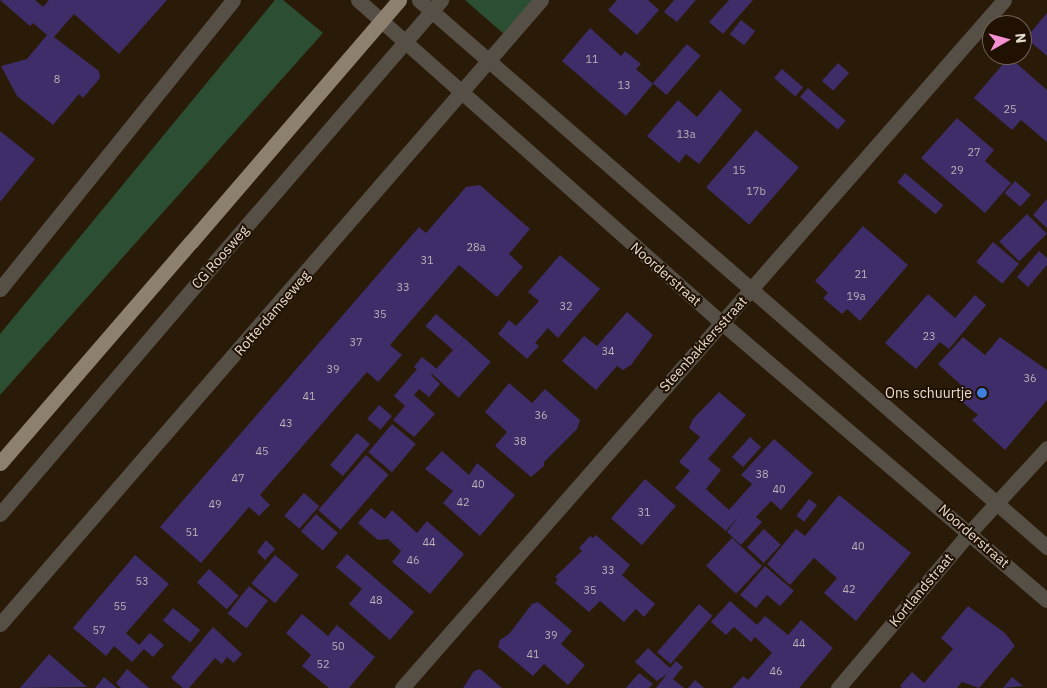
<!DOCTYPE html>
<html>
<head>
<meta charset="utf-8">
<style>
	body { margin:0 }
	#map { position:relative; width:1047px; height:688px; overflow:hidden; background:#2a1b09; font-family:"IBM Plex Sans",sans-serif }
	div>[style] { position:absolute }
	.green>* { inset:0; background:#2c4e32 }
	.building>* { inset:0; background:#3e2d68; transform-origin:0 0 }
	.minor>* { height:15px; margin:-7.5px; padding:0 7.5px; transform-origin:7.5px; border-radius:7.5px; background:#564f46 }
	.major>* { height:15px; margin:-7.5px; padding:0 7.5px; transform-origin:7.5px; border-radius:7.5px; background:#8e806e }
	.minor-bridge>* { height:15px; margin:-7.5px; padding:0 7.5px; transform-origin:7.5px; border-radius:7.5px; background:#564f46 }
	.major-bridge>* { height:15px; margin:-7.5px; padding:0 7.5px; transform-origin:7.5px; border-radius:7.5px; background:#8e806e }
	.dots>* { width:14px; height:14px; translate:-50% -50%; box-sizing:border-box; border:2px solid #201102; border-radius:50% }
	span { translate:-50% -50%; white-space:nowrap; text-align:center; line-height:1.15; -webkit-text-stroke:4px #201102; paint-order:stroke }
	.number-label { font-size:11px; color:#bdb0b7 }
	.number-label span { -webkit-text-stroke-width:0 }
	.street-label { font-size:14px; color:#e7dcd1 }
	.poi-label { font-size:14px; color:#e7dcd1 }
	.right { translate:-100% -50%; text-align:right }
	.north { position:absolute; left:982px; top:15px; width:50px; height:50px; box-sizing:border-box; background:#201102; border:1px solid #706255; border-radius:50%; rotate:83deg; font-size:14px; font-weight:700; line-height:20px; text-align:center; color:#e7dcd1 }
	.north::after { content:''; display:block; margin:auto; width:18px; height:22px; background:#f590d1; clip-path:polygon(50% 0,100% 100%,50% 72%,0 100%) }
</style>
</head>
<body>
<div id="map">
	<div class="green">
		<i style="clip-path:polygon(275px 0,283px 0,323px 33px,0 395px,0 334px)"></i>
		<i style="clip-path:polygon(465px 0,538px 0,505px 35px)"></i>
	</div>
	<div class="building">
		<i style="clip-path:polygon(0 0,35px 0,43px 7px,49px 0,167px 0,119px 54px,74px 14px,54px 37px,99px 71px,100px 78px,83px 98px,79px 94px,53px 125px,17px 96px,1px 66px,27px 59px,47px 35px,33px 23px,30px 26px)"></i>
		<i style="clip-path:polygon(617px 0,648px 0,659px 10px,637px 35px,608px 10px)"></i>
		<i style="clip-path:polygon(674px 0,696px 0,677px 22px,664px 12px)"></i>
		<i style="clip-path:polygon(729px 0,753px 0,723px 34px,709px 22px)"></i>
		<i style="clip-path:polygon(1047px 13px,1047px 56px,1026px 38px)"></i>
		<i style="left:741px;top:20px;width:18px;height:18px;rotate:38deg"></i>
		<i style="clip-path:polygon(590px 28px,621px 56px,625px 51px,641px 64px,636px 69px,653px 84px,626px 116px,562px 61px)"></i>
		<i style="left:687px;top:44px;width:18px;height:52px;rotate:41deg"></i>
		<i style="clip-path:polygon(1009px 57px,1047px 90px,1047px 147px,1047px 142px,1021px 120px,1012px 130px,974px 98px)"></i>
		<i style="left:838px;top:63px;width:15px;height:24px;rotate:42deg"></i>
		<i style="left:782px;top:69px;width:28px;height:12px;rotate:41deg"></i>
		<i style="left:808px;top:88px;width:50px;height:12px;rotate:41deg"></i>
		<i style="clip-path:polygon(720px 90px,742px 110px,699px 164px,686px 154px,679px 163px,647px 136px,678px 100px,697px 117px)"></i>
		<i style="clip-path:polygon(957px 118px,994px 150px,985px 161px,1011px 183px,985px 213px,921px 158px)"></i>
		<i style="left:756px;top:130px;width:57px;height:76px;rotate:41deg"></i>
		<i style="clip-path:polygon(0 131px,35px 159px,0 202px)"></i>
		<i style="left:905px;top:173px;width:50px;height:12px;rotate:40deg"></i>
		<i style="left:1015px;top:181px;width:21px;height:16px;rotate:41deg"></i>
		<i style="clip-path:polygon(480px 185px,530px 229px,509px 254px,523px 267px,497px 297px,459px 265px,390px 345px,402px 355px,378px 382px,367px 372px,260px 495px,270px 505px,259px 516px,249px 507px,201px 563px,160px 527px,419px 227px,426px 233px,466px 187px)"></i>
		<i style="clip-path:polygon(1047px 199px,1047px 228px,1033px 215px)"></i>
		<i style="left:1027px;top:214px;width:28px;height:39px;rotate:45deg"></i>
		<i style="clip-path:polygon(863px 226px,908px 265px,860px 321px,847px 309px,842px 314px,823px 298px,828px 293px,815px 281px)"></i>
		<i style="left:993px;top:242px;width:34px;height:26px;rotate:40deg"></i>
		<i style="clip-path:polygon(1039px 251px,1047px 258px,1047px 265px,1028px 287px,1017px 277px)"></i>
		<i style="clip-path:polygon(560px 255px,600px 289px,558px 338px,548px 328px,535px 343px,539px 346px,527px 359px,498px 334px,509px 320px,516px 326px,539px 301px,528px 292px)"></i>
		<i style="clip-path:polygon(928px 294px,955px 318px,975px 295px,986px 305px,949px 349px,940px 342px,916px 369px,885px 343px)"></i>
		<i style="clip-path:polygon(627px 312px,653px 335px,631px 365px,623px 370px,617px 366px,596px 390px,562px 361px,584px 336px,597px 346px)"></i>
		<i style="left:436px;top:314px;width:37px;height:16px;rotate:41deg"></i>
		<i style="clip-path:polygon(963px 337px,985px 355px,1000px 337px,1047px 370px,1047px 400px,1005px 450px,972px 420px,978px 415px,954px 395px,961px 385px,938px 364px)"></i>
		<i style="left:464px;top:338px;width:36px;height:48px;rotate:42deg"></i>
		<i style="clip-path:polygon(422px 357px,437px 369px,431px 375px,440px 384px,429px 397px,419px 389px,414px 395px,435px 414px,414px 437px,393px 420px,405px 406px,394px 396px,417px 369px,414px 367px)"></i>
		<i style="clip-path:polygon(509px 383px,532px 403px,545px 389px,580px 420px,577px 429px,544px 462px,544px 466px,531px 477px,495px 446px,507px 432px,485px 412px)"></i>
		<i style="clip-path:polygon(719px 392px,746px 415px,708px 459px,721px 470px,706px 489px,729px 510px,752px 484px,741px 475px,774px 439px,813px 473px,781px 510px,771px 501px,756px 517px,762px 522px,741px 545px,727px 532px,738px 517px,726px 531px,675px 488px,690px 471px,679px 462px,700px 437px,689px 428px,693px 419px)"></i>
		<i style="left:379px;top:405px;width:17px;height:18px;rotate:40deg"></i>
		<i style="left:392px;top:424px;width:31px;height:37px;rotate:40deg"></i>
		<i style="left:357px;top:433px;width:17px;height:42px;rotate:40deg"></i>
		<i style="left:750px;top:437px;width:15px;height:27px;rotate:42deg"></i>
		<i style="clip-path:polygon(442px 451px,469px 475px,477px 463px,515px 495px,480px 536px,443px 503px,453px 491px,425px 469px)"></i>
		<i style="left:366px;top:455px;width:30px;height:73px;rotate:41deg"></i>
		<i style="left:645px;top:479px;width:41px;height:52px;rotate:41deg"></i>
		<i style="left:304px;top:493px;width:20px;height:30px;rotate:41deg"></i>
		<i style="clip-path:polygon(839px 495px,911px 553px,856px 621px,824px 593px,837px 578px,814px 558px,790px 585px,767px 564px,796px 529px,805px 536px)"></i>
		<i style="left:809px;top:499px;width:10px;height:21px;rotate:37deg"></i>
		<i style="clip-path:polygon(371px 508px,385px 519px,392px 510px,417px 533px,427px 521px,464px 554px,430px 594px,392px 562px,401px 551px,388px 539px,378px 540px,358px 523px)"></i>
		<i style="left:316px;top:514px;width:29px;height:23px;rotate:41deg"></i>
		<i style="left:764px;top:529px;width:23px;height:25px;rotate:43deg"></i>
		<i style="clip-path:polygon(596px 535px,630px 565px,622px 575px,655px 604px,644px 617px,636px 609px,624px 622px,600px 601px,589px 612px,555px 583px,558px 579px,555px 577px,582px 551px,579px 548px,590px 536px,593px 538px)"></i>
		<i style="left:732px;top:538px;width:41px;height:38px;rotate:43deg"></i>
		<i style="clip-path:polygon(266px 540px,275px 549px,265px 560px,257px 552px)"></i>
		<i style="clip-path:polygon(347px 554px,414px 612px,390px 640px,349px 604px,362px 589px,336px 567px)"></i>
		<i style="clip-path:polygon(135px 555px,169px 584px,126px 633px,139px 645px,150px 633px,164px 645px,153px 657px,144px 649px,132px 662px,114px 646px,106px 656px,73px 628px)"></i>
		<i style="left:275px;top:555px;width:31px;height:37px;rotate:40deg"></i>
		<i style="clip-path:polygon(765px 566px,794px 591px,780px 606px,767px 595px,756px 608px,740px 595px)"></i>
		<i style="left:209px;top:569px;width:40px;height:18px;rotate:42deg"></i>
		<i style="left:249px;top:586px;width:24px;height:35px;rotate:38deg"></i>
		<i style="clip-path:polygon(730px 601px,757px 625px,765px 616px,788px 635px,801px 620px,833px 648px,799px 688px,732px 688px,743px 676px,748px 680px,772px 653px,755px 637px,751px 642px,734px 627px,726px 635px,711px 622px)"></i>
		<i style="clip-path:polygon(538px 602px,572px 631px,561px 644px,585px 665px,568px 685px,544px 664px,533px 676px,498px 647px,500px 640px,509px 634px,532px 604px)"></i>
		<i style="left:699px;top:604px;width:18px;height:64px;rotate:41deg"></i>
		<i style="clip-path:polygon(968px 606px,1005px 633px,1015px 646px,979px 688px,962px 682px,957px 688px,902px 688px,900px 686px,912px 672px,924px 683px,953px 649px,941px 638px)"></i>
		<i style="left:173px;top:608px;width:35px;height:16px;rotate:39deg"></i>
		<i style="clip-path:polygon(302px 614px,328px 636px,337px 625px,375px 657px,349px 688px,329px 688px,302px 666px,311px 655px,286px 633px)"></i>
		<i style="clip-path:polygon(213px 627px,242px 654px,234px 663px,227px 657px,222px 664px,215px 658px,189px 688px,183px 688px,171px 678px)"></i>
		<i style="clip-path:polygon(648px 648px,670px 668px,676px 661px,683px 667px,673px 679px,684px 688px,656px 688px,667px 674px,657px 681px,635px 662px)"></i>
		<i style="clip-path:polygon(49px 654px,87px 687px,20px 688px)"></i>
		<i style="clip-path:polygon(127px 669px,149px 688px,121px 688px,116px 683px)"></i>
		<i style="clip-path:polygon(480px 669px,502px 688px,463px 688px,474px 671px)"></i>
		<i style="clip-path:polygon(639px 673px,653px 684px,649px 688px,626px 688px)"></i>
		<i style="clip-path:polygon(104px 677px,117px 688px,95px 688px)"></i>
		<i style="clip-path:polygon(1012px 677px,1023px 686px,1003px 688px)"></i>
		<i style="clip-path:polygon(695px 680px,704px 688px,688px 688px)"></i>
	</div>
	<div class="minor">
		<i style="left:358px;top:0;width:485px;rotate:41.6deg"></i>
		<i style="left:721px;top:322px;width:428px;rotate:40.5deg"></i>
		<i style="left:419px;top:0;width:833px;rotate:41.06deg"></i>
		<i style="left:0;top:289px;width:371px;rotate:-51.1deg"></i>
		<i style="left:0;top:514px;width:331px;rotate:-49.5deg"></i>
		<i style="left:0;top:624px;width:826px;rotate:-49.08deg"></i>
		<i style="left:402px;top:688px;width:914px;rotate:-48.81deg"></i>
		<i style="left:838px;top:688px;width:204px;rotate:-49.8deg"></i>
		<i style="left:970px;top:532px;width:114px;rotate:-47.5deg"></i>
	</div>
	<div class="major">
		<i style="left:0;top:463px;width:292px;rotate:-49.2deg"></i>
	</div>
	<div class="minor-bridge">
		<i style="left:215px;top:262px;width:346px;rotate:-49.2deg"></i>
	</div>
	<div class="major-bridge">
		<i style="left:191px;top:242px;width:319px;rotate:-49.3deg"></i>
	</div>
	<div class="dots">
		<i style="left:982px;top:393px;background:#3f7fe0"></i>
	</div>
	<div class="number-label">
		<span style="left:592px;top:59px">11</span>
		<span style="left:57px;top:79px">8</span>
		<span style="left:624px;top:85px">13</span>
		<span style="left:1010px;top:109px">25</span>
		<span style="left:686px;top:134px">13a</span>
		<span style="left:974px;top:152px">27</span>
		<span style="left:739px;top:170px">15</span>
		<span style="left:957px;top:170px">29</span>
		<span style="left:756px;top:191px">17b</span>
		<span style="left:476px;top:247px">28a</span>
		<span style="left:427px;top:260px">31</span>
		<span style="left:861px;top:274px">21</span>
		<span style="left:403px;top:287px">33</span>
		<span style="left:856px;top:296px">19a</span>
		<span style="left:566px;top:306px">32</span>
		<span style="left:380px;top:314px">35</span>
		<span style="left:929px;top:336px">23</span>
		<span style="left:356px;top:342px">37</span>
		<span style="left:608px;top:351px">34</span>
		<span style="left:333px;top:369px">39</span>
		<span style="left:1030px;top:378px">36</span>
		<span style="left:309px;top:396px">41</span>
		<span style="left:541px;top:415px">36</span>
		<span style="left:286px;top:423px">43</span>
		<span style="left:520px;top:441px">38</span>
		<span style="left:262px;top:451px">45</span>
		<span style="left:762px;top:474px">38</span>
		<span style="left:238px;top:478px">47</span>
		<span style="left:478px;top:484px">40</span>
		<span style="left:779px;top:489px">40</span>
		<span style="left:463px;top:502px">42</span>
		<span style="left:215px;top:504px">49</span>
		<span style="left:644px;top:512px">31</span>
		<span style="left:192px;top:532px">51</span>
		<span style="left:429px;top:542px">44</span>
		<span style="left:858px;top:546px">40</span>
		<span style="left:413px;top:560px">46</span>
		<span style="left:608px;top:570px">33</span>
		<span style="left:142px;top:581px">53</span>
		<span style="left:849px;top:589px">42</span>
		<span style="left:590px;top:590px">35</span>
		<span style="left:376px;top:600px">48</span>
		<span style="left:120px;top:606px">55</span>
		<span style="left:99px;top:630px">57</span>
		<span style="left:551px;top:635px">39</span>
		<span style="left:799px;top:643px">44</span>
		<span style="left:338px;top:646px">50</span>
		<span style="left:533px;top:654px">41</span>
		<span style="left:323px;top:664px">52</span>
		<span style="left:776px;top:671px">46</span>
	</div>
	<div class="street-label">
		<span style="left:220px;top:257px;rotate:-49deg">CG Roosweg</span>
		<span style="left:666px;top:274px;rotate:41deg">Noorderstraat</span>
		<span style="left:272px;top:313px;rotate:-49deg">Rotterdamseweg</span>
		<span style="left:703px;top:344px;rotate:-48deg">Steenbakkersstraat</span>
		<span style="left:974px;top:536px;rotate:41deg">Noorderstraat</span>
		<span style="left:921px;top:590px;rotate:-50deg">Kortlandstraat</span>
	</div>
	<div class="poi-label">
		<span class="right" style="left:972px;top:393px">Ons schuurtje</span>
	</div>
	<div class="north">N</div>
</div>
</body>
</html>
